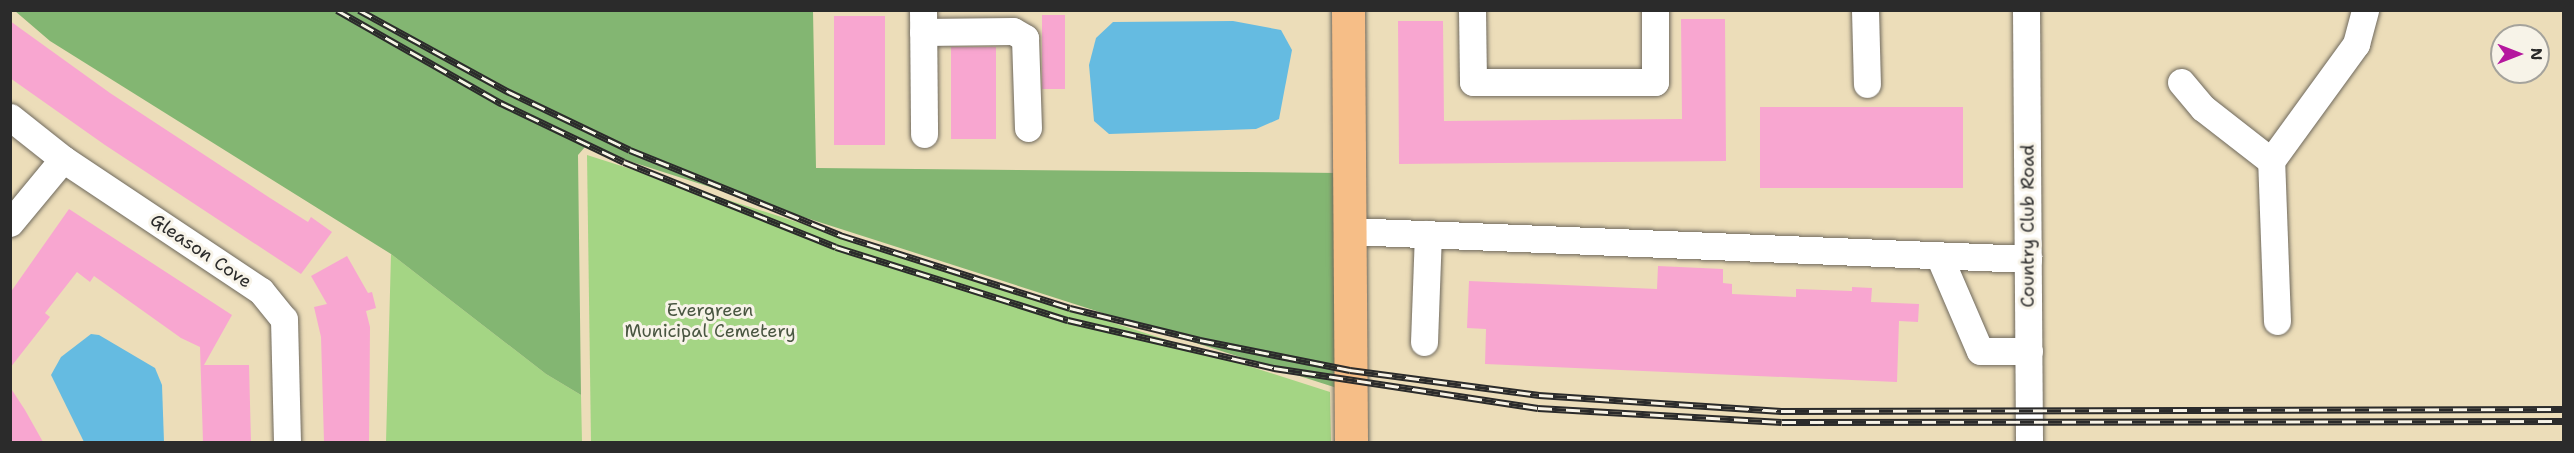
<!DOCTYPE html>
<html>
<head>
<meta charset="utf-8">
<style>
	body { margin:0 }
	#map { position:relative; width:2574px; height:453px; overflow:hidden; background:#ecddb9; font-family:"Shantell Sans",sans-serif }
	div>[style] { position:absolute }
	.green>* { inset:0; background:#a4d584 }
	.forest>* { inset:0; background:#83b672 }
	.water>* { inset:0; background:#65bbe1 }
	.building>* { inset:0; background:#f8a6d0; transform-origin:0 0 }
	.roads { filter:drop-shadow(0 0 2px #6f695d) drop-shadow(0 0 2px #6f695d) }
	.minor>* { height:27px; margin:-13.5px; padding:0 13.5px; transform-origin:13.5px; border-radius:13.5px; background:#fff }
	.major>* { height:33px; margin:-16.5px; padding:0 16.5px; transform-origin:16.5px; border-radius:16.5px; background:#f6be87 }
	.rail>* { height:7px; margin-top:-3.5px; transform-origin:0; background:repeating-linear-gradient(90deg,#f7f3e8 0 14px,#2b2b2b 0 28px); box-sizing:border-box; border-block:2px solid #2b2b2b }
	span { translate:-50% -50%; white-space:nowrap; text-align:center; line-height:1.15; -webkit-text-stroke:6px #f7f3e8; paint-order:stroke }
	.street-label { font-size:18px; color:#2b2b2b }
	.park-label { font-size:18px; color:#495641 }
	.frame { position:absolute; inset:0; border:12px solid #2b2b2b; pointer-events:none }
	.north { position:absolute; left:2490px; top:24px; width:60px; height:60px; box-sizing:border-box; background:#f7f3e8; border:2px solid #a5a39c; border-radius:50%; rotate:90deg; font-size:16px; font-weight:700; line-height:24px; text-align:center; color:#2b2b2b }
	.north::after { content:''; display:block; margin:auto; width:21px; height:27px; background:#b5179e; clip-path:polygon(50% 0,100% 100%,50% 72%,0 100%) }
</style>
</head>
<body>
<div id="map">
	<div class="green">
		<i style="clip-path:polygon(587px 155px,1330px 392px,1331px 442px,591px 442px)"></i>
		<i style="clip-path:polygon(391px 254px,546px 374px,581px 395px,582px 442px,386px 442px)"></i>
	</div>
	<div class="forest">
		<i style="clip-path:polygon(15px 11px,813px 11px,816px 168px,1339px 173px,1337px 388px,585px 147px,578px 155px,581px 395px,546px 374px,391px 254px,50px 41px)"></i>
	</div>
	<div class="water">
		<i style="clip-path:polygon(1233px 21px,1281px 30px,1292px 50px,1279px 119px,1256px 129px,1109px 134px,1094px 121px,1089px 65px,1096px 38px,1113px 22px)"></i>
		<i style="clip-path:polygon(91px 334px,99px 335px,155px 368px,162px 385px,164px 442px,84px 442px,51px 375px,61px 357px)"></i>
	</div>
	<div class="building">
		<i style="left:1042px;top:15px;width:23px;height:74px"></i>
		<i style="left:834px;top:16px;width:51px;height:129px"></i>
		<i style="clip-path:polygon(1681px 19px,1725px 19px,1726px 161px,1399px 164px,1398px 21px,1443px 21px,1444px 121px,1682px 119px)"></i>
		<i style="clip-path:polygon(10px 21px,110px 93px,270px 198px,308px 222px,311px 217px,332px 232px,301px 274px,105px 145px,10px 78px)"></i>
		<i style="left:951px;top:47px;width:45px;height:92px"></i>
		<i style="left:1760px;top:107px;width:203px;height:81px"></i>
		<i style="clip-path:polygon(69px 209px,232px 315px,204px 365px,249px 365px,251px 442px,203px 442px,200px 347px,181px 338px,94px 276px,90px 282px,77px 272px,45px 313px,50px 317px,10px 368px,10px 293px)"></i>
		<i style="clip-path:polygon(347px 256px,368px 293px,372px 292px,376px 308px,366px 311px,370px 327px,369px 442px,324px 442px,321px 337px,314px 307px,327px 304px,311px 276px)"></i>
		<i style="clip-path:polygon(1658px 266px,1723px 269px,1723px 283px,1732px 284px,1732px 294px,1796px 297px,1796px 289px,1852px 291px,1852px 287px,1872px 288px,1871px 302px,1919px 304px,1918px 322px,1899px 321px,1897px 382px,1485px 364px,1486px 329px,1467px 328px,1469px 281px,1657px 289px)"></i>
		<i style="clip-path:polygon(10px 387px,25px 410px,43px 442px,10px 442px)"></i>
	</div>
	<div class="roads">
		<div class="minor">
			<i style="left:923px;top:10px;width:124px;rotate:89.5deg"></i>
			<i style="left:1472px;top:10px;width:72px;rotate:89.2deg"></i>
			<i style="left:1473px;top:82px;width:182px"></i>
			<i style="left:1655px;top:82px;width:72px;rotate:-90deg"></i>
			<i style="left:1865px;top:10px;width:74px;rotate:88.5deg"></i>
			<i style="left:2026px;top:10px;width:432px;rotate:89.6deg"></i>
			<i style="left:923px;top:32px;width:90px;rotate:-0.6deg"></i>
			<i style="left:1013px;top:31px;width:14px;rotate:30deg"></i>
			<i style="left:1025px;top:38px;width:90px;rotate:88.1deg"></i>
			<i style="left:2181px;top:82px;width:34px;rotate:50deg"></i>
			<i style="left:2203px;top:108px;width:86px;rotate:37.9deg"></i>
			<i style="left:10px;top:117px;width:68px;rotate:38.4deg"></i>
			<i style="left:63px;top:159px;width:238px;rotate:33.7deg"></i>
			<i style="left:261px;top:291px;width:36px;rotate:51deg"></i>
			<i style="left:284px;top:319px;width:123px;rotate:88.6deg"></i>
			<i style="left:10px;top:223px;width:83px;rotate:-50.4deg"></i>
			<i style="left:1349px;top:231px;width:680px;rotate:2.36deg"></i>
			<i style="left:1939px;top:256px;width:103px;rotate:66.7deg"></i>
			<i style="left:1980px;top:351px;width:49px"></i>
			<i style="left:2277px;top:321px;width:160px;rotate:-92.1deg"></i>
			<i style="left:2271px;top:161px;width:145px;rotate:-54deg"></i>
			<i style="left:2356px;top:44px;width:35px;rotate:-75deg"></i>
			<i style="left:1424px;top:342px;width:108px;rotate:-87.9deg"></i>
		</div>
		<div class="major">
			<i style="left:1348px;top:10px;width:432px;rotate:89.6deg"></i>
		</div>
	</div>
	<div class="rail">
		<i style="left:337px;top:10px;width:189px;rotate:29.6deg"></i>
		<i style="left:501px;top:103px;width:136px;rotate:25.6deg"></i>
		<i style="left:624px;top:162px;width:228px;rotate:21.8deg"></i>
		<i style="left:836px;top:247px;width:243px;rotate:17.5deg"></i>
		<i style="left:1068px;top:320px;width:212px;rotate:13.1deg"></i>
		<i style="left:1274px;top:368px;width:267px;rotate:8.6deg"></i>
		<i style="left:1538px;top:408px;width:244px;rotate:3.3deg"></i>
		<i style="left:1782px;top:422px;width:782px;rotate:-0.07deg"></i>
		<i style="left:359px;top:10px;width:169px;rotate:28.7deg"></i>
		<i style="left:507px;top:91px;width:136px;rotate:25.6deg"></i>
		<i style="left:630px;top:150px;width:227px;rotate:22deg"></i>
		<i style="left:840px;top:235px;width:241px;rotate:17.6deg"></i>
		<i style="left:1070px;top:308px;width:134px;rotate:13.8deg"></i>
		<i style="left:1200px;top:340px;width:153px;rotate:11.3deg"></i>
		<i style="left:1350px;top:370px;width:191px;rotate:7.5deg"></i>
		<i style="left:1539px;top:395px;width:243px;rotate:3.8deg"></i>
		<i style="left:1781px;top:411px;width:783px;rotate:-0.15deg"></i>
	</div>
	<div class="street-label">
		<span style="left:2028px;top:226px;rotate:-90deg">Country Club Road</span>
		<span style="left:201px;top:251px;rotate:34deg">Gleason Cove</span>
	</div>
	<div class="park-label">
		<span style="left:710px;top:321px">Evergreen<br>Municipal Cemetery</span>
	</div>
	<div class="frame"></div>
	<div class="north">N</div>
</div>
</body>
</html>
